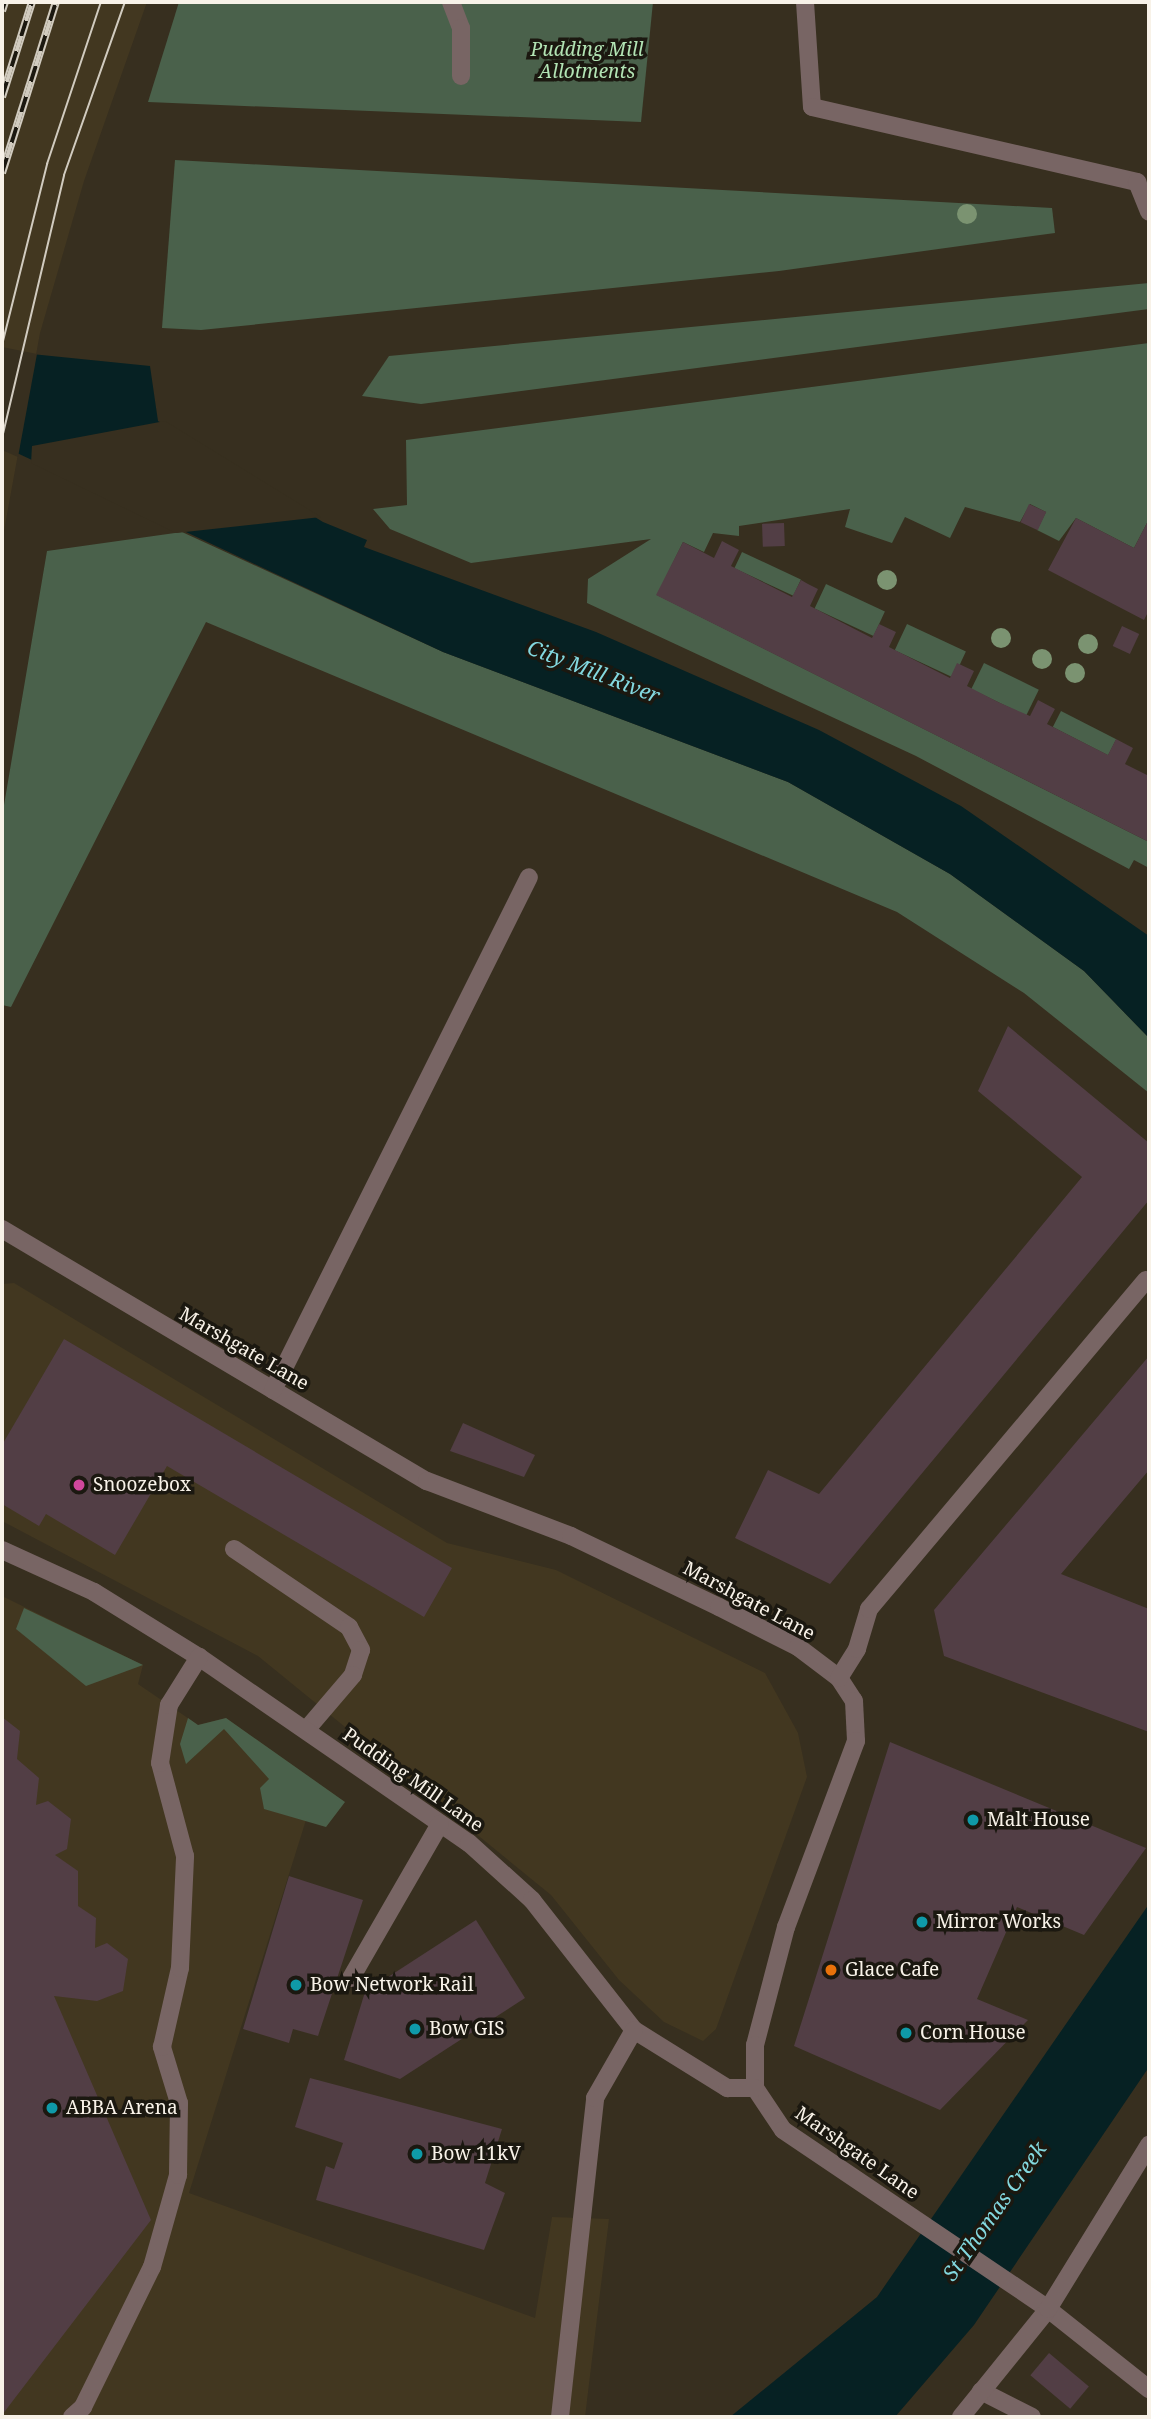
<!DOCTYPE html>
<html>
<head>
<meta charset="utf-8">
<style>
	body { margin:0 }
	#map { position:relative; width:1151px; height:2419px; overflow:hidden; background:#372f1f; font-family:"Noto Serif",serif }
	div>[style] { position:absolute }
	.built>* { inset:0; background:#423720 }
	.green>* { inset:0; background:#4a614b; transform-origin:0 0 }
	.water>* { inset:0; background:#062123 }
	.pier>* { inset:0; background:#372f1f }
	.building>* { inset:0; background:#523e45; transform-origin:0 0 }
	.minor>* { height:18px; margin:-9px; padding:0 9px; transform-origin:9px; border-radius:9px; background:#786564 }
	.tram>* { height:2px; margin:-1px; padding:0 1px; transform-origin:1px; border-radius:1px; background:#d1cbbf }
	.rail>* { height:8px; margin-top:-4px; transform-origin:0; background:repeating-linear-gradient(90deg,#1b1810 0 16px,#d1cbbf 0 32px); box-sizing:border-box; border-block:2px solid #d1cbbf }
	.trees>* { width:20px; height:20px; margin:-10px; border-radius:50%; background:#7b9371 }
	.dots>* { width:19px; height:19px; translate:-50% -50%; box-sizing:border-box; border:4px solid #1b1810; border-radius:50% }
	span { translate:-50% -50%; white-space:nowrap; text-align:center; line-height:1.15; -webkit-text-stroke:7px #1b1810; paint-order:stroke }
	.park-label { font-size:19px; color:#b2e4b4; font-style:italic }
	.street-label { font-size:19px; color:#f8f2e8 }
	.poi-label { font-size:19px; color:#f8f2e8 }
	.left { translate:0 -50%; text-align:left }
	.water-label { font-size:21px; color:#83d8df; font-style:italic }
	.frame { position:absolute; inset:0; border:4px solid #f8f2e8; pointer-events:none }
</style>
</head>
<body>
<div id="map">
	<div class="built">
		<i style="clip-path:polygon(2px 2px,147px 2px,84px 181px,40px 333px,2px 542px)"></i>
		<i style="clip-path:polygon(14px 1283px,447px 1543px,556px 1570px,765px 1673px,798px 1733px,807px 1777px,716px 2029px,703px 2041px,664px 2022px,619px 1980px,551px 1895px,258px 1656px,2px 1521px,2px 1284px)"></i>
		<i style="clip-path:polygon(2px 1596px,143px 1665px,138px 1684px,198px 1725px,226px 1718px,345px 1802px,326px 1827px,306px 1820px,189px 2193px,535px 2318px,552px 2217px,609px 2219px,585px 2417px,2px 2417px)"></i>
	</div>
	<div class="green">
		<i style="clip-path:polygon(179px 2px,653px 2px,641px 122px,148px 102px)"></i>
		<i style="clip-path:polygon(175px 160px,1052px 208px,1055px 233px,779px 271px,201px 330px,162px 328px)"></i>
		<i style="clip-path:polygon(1149px 283px,1149px 309px,421px 404px,362px 396px,389px 356px)"></i>
		<i style="clip-path:polygon(1149px 343px,1149px 519px,1134px 548px,1076px 518px,1059px 541px,1037px 530px,1046px 512px,1030px 504px,1020px 522px,965px 507px,950px 538px,905px 517px,892px 543px,845px 527px,850px 509px,739px 526px,739px 536px,713px 533px,704px 552px,683px 542px,657px 595px,1149px 842px,1149px 868px,1134px 860px,1129px 869px,916px 756px,587px 603px,588px 579px,651px 539px,471px 563px,390px 529px,373px 509px,407px 505px,406px 440px)"></i>
		<i style="clip-path:polygon(182px 532px,443px 652px,788px 782px,950px 874px,1084px 971px,1149px 1038px,1149px 1093px,1024px 993px,897px 912px,206px 622px,11px 1007px,2px 1005px,2px 817px,47px 551px)"></i>
		<i style="left:742px;top:552px;width:65px;height:18px;rotate:25deg"></i>
		<i style="left:826px;top:584px;width:65px;height:27px;rotate:25deg"></i>
		<i style="left:907px;top:624px;width:65px;height:29px;rotate:25deg"></i>
		<i style="left:984px;top:663px;width:61px;height:29px;rotate:26deg"></i>
		<i style="left:1061px;top:711px;width:62px;height:18px;rotate:27deg"></i>
		<i style="clip-path:polygon(24px 1608px,143px 1665px,86px 1686px,16px 1629px)"></i>
		<i style="clip-path:polygon(188px 1718px,198px 1725px,226px 1718px,345px 1802px,326px 1827px,264px 1809px,260px 1788px,269px 1779px,224px 1729px,186px 1764px,180px 1744px)"></i>
	</div>
	<div class="water">
		<i style="clip-path:polygon(2px 351px,150px 366px,158px 421px,323px 522px,367px 540px,364px 547px,596px 632px,819px 730px,961px 806px,1149px 936px,1149px 1038px,1084px 971px,950px 874px,788px 782px,443px 652px,2px 446px)"></i>
		<i style="clip-path:polygon(1149px 1904px,1149px 2067px,974px 2325px,895px 2417px,730px 2417px,877px 2297px)"></i>
	</div>
	<div class="pier">
		<i style="clip-path:polygon(2px 347px,37px 354px,18px 457px,2px 450px)"></i>
		<i style="clip-path:polygon(165px 421px,321px 517px,176px 533px,31px 463px,32px 446px)"></i>
	</div>
	<div class="building">
		<i style="left:1029px;top:504px;width:19px;height:20px;rotate:25deg"></i>
		<i style="clip-path:polygon(1076px 518px,1134px 548px,1149px 519px,1149px 610px,1144px 620px,1048px 570px)"></i>
		<i style="left:784px;top:523px;width:23px;height:22px;rotate:88deg"></i>
		<i style="clip-path:polygon(722px 541px,739px 550px,731px 566px,792px 597px,801px 580px,808px 584px,818px 589px,810px 606px,872px 638px,879px 624px,896px 632px,889px 647px,950px 678px,957px 663px,974px 671px,967px 686px,998px 702px,1030px 716px,1038px 700px,1055px 709px,1047px 724px,1108px 755px,1116px 739px,1133px 748px,1125px 764px,1149px 776px,1149px 842px,656px 595px,683px 542px,714px 558px)"></i>
		<i style="left:1122px;top:626px;width:19px;height:22px;rotate:25deg"></i>
		<i style="clip-path:polygon(1008px 1026px,1149px 1143px,1149px 1200px,830px 1584px,735px 1538px,768px 1470px,819px 1494px,1082px 1177px,978px 1091px)"></i>
		<i style="clip-path:polygon(64px 1339px,452px 1568px,424px 1617px,167px 1466px,115px 1555px,46px 1514px,39px 1526px,2px 1504px,2px 1445px)"></i>
		<i style="clip-path:polygon(1149px 1356px,1149px 1470px,1061px 1574px,1149px 1609px,1149px 1732px,944px 1656px,934px 1610px)"></i>
		<i style="clip-path:polygon(463px 1423px,535px 1455px,524px 1477px,450px 1451px)"></i>
		<i style="clip-path:polygon(2px 1717px,20px 1731px,17px 1759px,39px 1778px,36px 1805px,48px 1801px,71px 1819px,67px 1849px,55px 1855px,78px 1871px,78px 1906px,96px 1918px,95px 1948px,107px 1943px,128px 1959px,123px 1991px,97px 2001px,54px 1996px,151px 2220px,2px 2415px)"></i>
		<i style="clip-path:polygon(890px 1742px,1146px 1848px,1084px 1935px,1017px 1907px,977px 1999px,1028px 2020px,940px 2110px,794px 2046px)"></i>
		<i style="clip-path:polygon(289px 1876px,363px 1900px,318px 2036px,293px 2029px,289px 2043px,243px 2029px)"></i>
		<i style="clip-path:polygon(476px 1920px,525px 1998px,400px 2079px,344px 2060px,365px 1992px)"></i>
		<i style="clip-path:polygon(310px 2078px,502px 2129px,485px 2183px,505px 2193px,484px 2250px,316px 2200px,326px 2166px,334px 2169px,343px 2143px,295px 2127px)"></i>
		<i style="left:1049px;top:2353px;width:52px;height:29px;rotate:40deg"></i>
	</div>
	<div class="minor">
		<i style="left:451px;top:2px;width:28px;rotate:69deg"></i>
		<i style="left:461px;top:28px;width:48px;rotate:90deg"></i>
		<i style="left:805px;top:2px;width:105px;rotate:86.2deg"></i>
		<i style="left:812px;top:107px;width:334px;rotate:13deg"></i>
		<i style="left:1137px;top:182px;width:32px;rotate:68deg"></i>
		<i style="left:2px;top:1229px;width:494px;rotate:30.7deg"></i>
		<i style="left:427px;top:1481px;width:154px;rotate:20.9deg"></i>
		<i style="left:571px;top:1536px;width:164px;rotate:25.6deg"></i>
		<i style="left:719px;top:1607px;width:89px;rotate:26.9deg"></i>
		<i style="left:798px;top:1647px;width:51px;rotate:37.1deg"></i>
		<i style="left:839px;top:1678px;width:27px;rotate:57deg"></i>
		<i style="left:854px;top:1701px;width:40px;rotate:87.1deg"></i>
		<i style="left:856px;top:1741px;width:199px;rotate:110.6deg"></i>
		<i style="left:786px;top:1927px;width:122px;rotate:104.7deg"></i>
		<i style="left:755px;top:2045px;width:43px;rotate:90deg"></i>
		<i style="left:755px;top:2088px;width:50px;rotate:56.3deg"></i>
		<i style="left:783px;top:2130px;width:320px;rotate:34deg"></i>
		<i style="left:1048px;top:2309px;width:129px;rotate:38.4deg"></i>
		<i style="left:273px;top:1390px;width:573px;rotate:-63.48deg"></i>
		<i style="left:234px;top:1549px;width:139px;rotate:34.1deg"></i>
		<i style="left:349px;top:1627px;width:26px;rotate:62deg"></i>
		<i style="left:361px;top:1650px;width:26px;rotate:108deg"></i>
		<i style="left:353px;top:1675px;width:72px;rotate:130.5deg"></i>
		<i style="left:2px;top:1550px;width:101px;rotate:24.5deg"></i>
		<i style="left:94px;top:1592px;width:123px;rotate:31.8deg"></i>
		<i style="left:199px;top:1657px;width:328px;rotate:34.6deg"></i>
		<i style="left:469px;top:1843px;width:85px;rotate:42.1deg"></i>
		<i style="left:532px;top:1900px;width:165px;rotate:51.9deg"></i>
		<i style="left:634px;top:2030px;width:110px;rotate:31.9deg"></i>
		<i style="left:727px;top:2088px;width:28px"></i>
		<i style="left:839px;top:1678px;width:34px;rotate:-58deg"></i>
		<i style="left:857px;top:1649px;width:42px;rotate:-73.3deg"></i>
		<i style="left:869px;top:1609px;width:430px;rotate:-49.9deg"></i>
		<i style="left:351px;top:1978px;width:178px;rotate:-60deg"></i>
		<i style="left:981px;top:2391px;width:57px;rotate:27deg"></i>
		<i style="left:72px;top:2417px;width:15px;rotate:-42deg"></i>
		<i style="left:83px;top:2407px;width:156px;rotate:-63.8deg"></i>
		<i style="left:152px;top:2267px;width:96px;rotate:-74.2deg"></i>
		<i style="left:178px;top:2175px;width:72px;rotate:-89.2deg"></i>
		<i style="left:179px;top:2103px;width:59px;rotate:-106.9deg"></i>
		<i style="left:162px;top:2047px;width:81px;rotate:-77.2deg"></i>
		<i style="left:180px;top:1968px;width:112px;rotate:-87.4deg"></i>
		<i style="left:185px;top:1856px;width:96px;rotate:-105deg"></i>
		<i style="left:160px;top:1763px;width:59px;rotate:-81.2deg"></i>
		<i style="left:169px;top:1705px;width:57px;rotate:-58deg"></i>
		<i style="left:560px;top:2417px;width:321px;rotate:-83.7deg"></i>
		<i style="left:595px;top:2098px;width:78px;rotate:-60.2deg"></i>
		<i style="left:961px;top:2417px;width:139px;rotate:-51.1deg"></i>
		<i style="left:1048px;top:2309px;width:193px;rotate:-58.4deg"></i>
	</div>
	<div class="tram">
		<i style="left:2px;top:345px;width:187px;rotate:-76deg"></i>
		<i style="left:47px;top:164px;width:171px;rotate:-71.6deg"></i>
		<i style="left:2px;top:438px;width:270px;rotate:-76.7deg"></i>
		<i style="left:64px;top:175px;width:183px;rotate:-70.6deg"></i>
	</div>
	<div class="rail">
		<i style="left:2px;top:11px;width:9px;rotate:-72deg"></i>
		<i style="left:2px;top:97px;width:100px;rotate:-72.5deg"></i>
		<i style="left:2px;top:173px;width:179px;rotate:-72.5deg"></i>
	</div>
	<div class="trees">
		<i style="left:967px;top:214px"></i>
		<i style="left:887px;top:580px"></i>
		<i style="left:1001px;top:638px"></i>
		<i style="left:1088px;top:644px"></i>
		<i style="left:1042px;top:659px"></i>
		<i style="left:1075px;top:673px"></i>
	</div>
	<div class="dots">
		<i style="left:79px;top:1485px;background:#d1479c"></i>
		<i style="left:973px;top:1820px;background:#0f9aa8"></i>
		<i style="left:922px;top:1922px;background:#0f9aa8"></i>
		<i style="left:831px;top:1970px;background:#e8710a"></i>
		<i style="left:296px;top:1985px;background:#0f9aa8"></i>
		<i style="left:415px;top:2029px;background:#0f9aa8"></i>
		<i style="left:906px;top:2033px;background:#0f9aa8"></i>
		<i style="left:52px;top:2108px;background:#0f9aa8"></i>
		<i style="left:417px;top:2154px;background:#0f9aa8"></i>
	</div>
	<div class="park-label">
		<span style="left:587px;top:61px">Pudding Mill<br>Allotments</span>
	</div>
	<div class="street-label">
		<span style="left:244px;top:1349px;rotate:30deg">Marshgate Lane</span>
		<span style="left:749px;top:1601px;rotate:28deg">Marshgate Lane</span>
		<span style="left:413px;top:1780px;rotate:35deg">Pudding Mill Lane</span>
		<span style="left:857px;top:2153px;rotate:35deg">Marshgate Lane</span>
	</div>
	<div class="poi-label">
		<span class="left" style="left:93px;top:1485px">Snoozebox</span>
		<span class="left" style="left:987px;top:1820px">Malt House</span>
		<span class="left" style="left:936px;top:1922px">Mirror Works</span>
		<span class="left" style="left:845px;top:1970px">Glace Cafe</span>
		<span class="left" style="left:310px;top:1985px">Bow Network Rail</span>
		<span class="left" style="left:429px;top:2029px">Bow GIS</span>
		<span class="left" style="left:920px;top:2033px">Corn House</span>
		<span class="left" style="left:66px;top:2108px">ABBA Arena</span>
		<span class="left" style="left:431px;top:2154px">Bow 11kV</span>
	</div>
	<div class="water-label">
		<span style="left:594px;top:671px;rotate:21deg">City Mill River</span>
		<span style="left:994px;top:2211px;rotate:-55deg">St Thomas Creek</span>
	</div>
	<div class="frame"></div>
</div>
</body>
</html>
